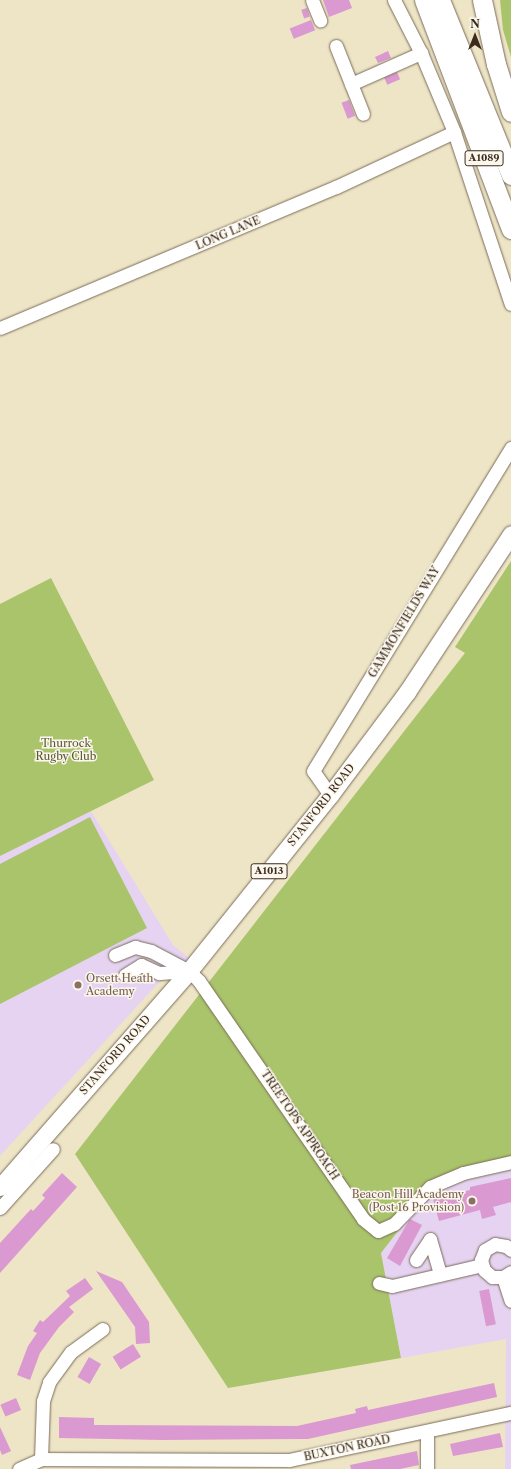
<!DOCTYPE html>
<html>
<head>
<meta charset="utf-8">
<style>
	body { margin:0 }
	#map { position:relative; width:511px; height:1469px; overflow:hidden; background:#eee5c6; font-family:"Libre Caslon Text",serif }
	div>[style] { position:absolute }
	.built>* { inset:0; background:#e5d3f1 }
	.green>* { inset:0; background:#a9c46b }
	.building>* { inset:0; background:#da99d0; transform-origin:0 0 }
	.roads { filter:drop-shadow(0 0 1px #7a6b59) drop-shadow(0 0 1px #7a6b59) }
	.minor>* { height:13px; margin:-6.5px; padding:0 6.5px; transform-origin:6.5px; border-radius:6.5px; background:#fff }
	.major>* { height:17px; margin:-8.5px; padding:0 8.5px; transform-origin:8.5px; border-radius:8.5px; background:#fff }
	.highway>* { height:19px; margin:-9.5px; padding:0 9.5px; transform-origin:9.5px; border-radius:9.5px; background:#fff }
	.dots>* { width:11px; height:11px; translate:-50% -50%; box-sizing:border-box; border:2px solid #fbf7ec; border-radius:50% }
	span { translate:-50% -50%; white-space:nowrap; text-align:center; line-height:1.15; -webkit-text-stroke:3px #fbf7ec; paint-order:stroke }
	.shield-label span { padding:1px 3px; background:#fbf7ec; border:1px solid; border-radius:3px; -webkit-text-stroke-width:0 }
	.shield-label { font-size:10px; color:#3b2a1e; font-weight:700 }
	.street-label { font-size:11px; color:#3b2a1e }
	.park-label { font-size:11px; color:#5c5835 }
	.education-label { font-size:11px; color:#785e54 }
	.left { translate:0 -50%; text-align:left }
	.right { translate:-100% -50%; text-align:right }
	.north { position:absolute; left:455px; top:16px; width:40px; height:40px; -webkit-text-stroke:3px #fbf7ec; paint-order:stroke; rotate:0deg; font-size:11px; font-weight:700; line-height:16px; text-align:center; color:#3b2a1e }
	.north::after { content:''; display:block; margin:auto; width:14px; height:18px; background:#3b2a1e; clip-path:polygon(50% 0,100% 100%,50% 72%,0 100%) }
</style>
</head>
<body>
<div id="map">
	<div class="built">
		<i style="clip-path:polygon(91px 811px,173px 945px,189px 958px,162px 979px,0 1156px,0 856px)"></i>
		<i style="clip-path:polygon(511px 1166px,511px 1469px,505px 1469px,506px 1339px,401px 1358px,381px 1253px,419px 1204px,466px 1175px)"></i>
	</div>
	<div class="green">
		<i style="clip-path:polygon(500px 0,511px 0,511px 57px,503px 30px)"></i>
		<i style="clip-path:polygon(511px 561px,511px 1166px,466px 1175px,419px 1204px,381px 1253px,401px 1358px,228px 1388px,75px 1154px,465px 653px,455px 647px)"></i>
		<i style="clip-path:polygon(51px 578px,154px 780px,0 856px,0 604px)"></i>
		<i style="clip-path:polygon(90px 817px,147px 928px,0 1004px,0 864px)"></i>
	</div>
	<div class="building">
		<i style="clip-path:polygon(323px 0,349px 0,352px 8px,329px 17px)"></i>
		<i style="left:307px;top:8px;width:9px;height:6px;rotate:72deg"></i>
		<i style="left:311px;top:20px;width:11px;height:23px;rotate:68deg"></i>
		<i style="clip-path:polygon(388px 51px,391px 58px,378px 63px,375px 57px)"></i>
		<i style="left:397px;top:72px;width:8px;height:14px;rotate:67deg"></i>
		<i style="left:349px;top:100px;width:17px;height:8px;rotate:69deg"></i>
		<i style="clip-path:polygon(62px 1173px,77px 1187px,0 1273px,0 1243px,31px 1209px,33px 1211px,45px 1198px,42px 1195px)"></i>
		<i style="clip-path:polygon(511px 1178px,511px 1202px,493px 1207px,496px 1215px,482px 1219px,480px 1210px,439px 1221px,433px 1199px,470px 1190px,470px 1187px)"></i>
		<i style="clip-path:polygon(410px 1219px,422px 1225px,400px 1266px,387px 1258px)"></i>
		<i style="clip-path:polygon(96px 1271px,122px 1282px,149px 1322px,150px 1343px,136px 1344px,135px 1327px)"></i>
		<i style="clip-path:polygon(85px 1278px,93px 1289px,69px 1307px,74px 1312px,59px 1327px,40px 1353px,30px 1380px,17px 1375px,28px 1346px,37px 1333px,33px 1331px,40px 1320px,43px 1322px,70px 1296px,66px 1291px)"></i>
		<i style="left:489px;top:1289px;width:36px;height:10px;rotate:79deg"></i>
		<i style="left:133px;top:1344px;width:15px;height:24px;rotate:58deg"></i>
		<i style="left:89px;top:1357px;width:14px;height:23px;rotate:30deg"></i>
		<i style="clip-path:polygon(494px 1383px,497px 1397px,308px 1439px,162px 1440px,59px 1438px,59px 1417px,94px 1418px,94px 1425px,297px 1426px,356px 1413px,355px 1409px,367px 1406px,368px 1410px)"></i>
		<i style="left:16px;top:1398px;width:13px;height:17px;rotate:67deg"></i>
		<i style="clip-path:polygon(0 1427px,11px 1451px,2px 1455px,0 1450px)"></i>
		<i style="clip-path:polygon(500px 1433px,503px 1447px,453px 1456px,450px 1444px)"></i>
		<i style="clip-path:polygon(417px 1451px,419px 1465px,400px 1469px,351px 1469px,350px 1465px)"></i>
	</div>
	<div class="roads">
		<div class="minor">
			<i style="left:312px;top:0;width:22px;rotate:68deg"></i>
			<i style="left:394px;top:0;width:59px;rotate:63deg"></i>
			<i style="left:421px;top:53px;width:86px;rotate:67.3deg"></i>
			<i style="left:454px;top:132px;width:181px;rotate:71.7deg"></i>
			<i style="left:336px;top:46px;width:73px;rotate:68.3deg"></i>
			<i style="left:351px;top:84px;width:77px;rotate:-23.9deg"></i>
			<i style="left:0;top:328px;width:364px;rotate:-22.8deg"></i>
			<i style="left:336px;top:187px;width:130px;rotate:-25deg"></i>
			<i style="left:330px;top:795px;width:29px;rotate:-125deg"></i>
			<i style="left:313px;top:771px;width:379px;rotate:-58.5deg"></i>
			<i style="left:115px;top:955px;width:22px;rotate:-22deg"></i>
			<i style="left:135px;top:947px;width:16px;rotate:14deg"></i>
			<i style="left:151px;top:951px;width:43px;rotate:27.8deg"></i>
			<i style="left:189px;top:971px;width:14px;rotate:45deg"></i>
			<i style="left:199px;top:981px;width:289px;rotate:55.4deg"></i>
			<i style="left:363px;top:1219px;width:19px;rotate:39deg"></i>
			<i style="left:378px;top:1231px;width:17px;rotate:-24deg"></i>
			<i style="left:394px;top:1224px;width:52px;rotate:-45.8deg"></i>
			<i style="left:430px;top:1187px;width:36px;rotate:-23deg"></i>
			<i style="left:463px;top:1173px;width:49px;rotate:-12.9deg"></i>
			<i style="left:125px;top:975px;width:19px;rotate:-32deg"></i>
			<i style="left:141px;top:965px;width:20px;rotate:24deg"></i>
			<i style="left:159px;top:973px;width:30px;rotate:-4deg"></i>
			<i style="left:0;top:1208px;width:79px;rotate:-48.1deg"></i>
			<i style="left:511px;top:1250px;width:6px;rotate:-141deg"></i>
			<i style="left:506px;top:1246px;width:11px;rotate:-170deg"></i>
			<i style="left:495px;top:1244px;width:12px;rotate:149deg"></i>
			<i style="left:485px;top:1250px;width:11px;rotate:112deg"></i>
			<i style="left:481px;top:1260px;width:10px;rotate:73deg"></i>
			<i style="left:484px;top:1270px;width:11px;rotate:41deg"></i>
			<i style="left:492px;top:1277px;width:11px"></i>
			<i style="left:503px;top:1277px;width:9px;rotate:-32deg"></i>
			<i style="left:416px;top:1260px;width:25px;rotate:-56deg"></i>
			<i style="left:430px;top:1239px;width:37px;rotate:74deg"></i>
			<i style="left:503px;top:1277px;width:25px;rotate:72deg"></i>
			<i style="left:379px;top:1283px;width:13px;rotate:13deg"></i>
			<i style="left:392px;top:1286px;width:92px;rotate:-13.1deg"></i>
			<i style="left:427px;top:1432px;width:37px;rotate:90deg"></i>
			<i style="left:41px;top:1459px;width:58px;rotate:-88deg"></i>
			<i style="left:43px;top:1401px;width:20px;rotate:-72deg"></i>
			<i style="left:49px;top:1382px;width:37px;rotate:-54deg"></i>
			<i style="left:71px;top:1352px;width:39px;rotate:-36deg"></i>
			<i style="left:19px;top:1469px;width:24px;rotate:-24deg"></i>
			<i style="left:41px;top:1459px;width:248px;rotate:0.2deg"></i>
			<i style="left:289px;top:1460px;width:227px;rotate:-12deg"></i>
		</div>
		<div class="major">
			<i style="left:0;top:1187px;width:287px;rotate:-48.8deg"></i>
			<i style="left:189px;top:971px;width:226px;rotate:-51.3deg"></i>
			<i style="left:330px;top:795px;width:129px;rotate:-53.2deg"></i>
			<i style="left:407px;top:692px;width:189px;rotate:-56.6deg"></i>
		</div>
		<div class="highway">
			<i style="left:424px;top:0;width:245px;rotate:69.2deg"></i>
			<i style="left:440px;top:0;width:189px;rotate:67.9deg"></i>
			<i style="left:482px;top:0;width:66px;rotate:77.7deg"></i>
			<i style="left:496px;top:64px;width:50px;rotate:72.6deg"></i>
		</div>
	</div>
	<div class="dots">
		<i style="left:78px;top:985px;background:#8d6e63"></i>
		<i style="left:472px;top:1201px;background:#8d6e63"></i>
	</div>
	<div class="shield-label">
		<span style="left:484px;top:158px">A1089</span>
		<span style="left:269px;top:871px">A1013</span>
	</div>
	<div class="street-label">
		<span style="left:228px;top:233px;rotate:-23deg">LONG LANE</span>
		<span style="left:404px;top:622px;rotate:-59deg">GAMMONFIELDS WAY</span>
		<span style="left:321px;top:805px;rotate:-52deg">STANFORD ROAD</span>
		<span style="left:115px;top:1055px;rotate:-49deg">STANFORD ROAD</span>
		<span style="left:300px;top:1125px;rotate:56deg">TREETOPS APPROACH</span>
		<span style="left:347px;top:1448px;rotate:-12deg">BUXTON ROAD</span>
	</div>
	<div class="park-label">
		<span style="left:66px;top:750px">Thurrock<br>Rugby Club</span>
	</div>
	<div class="education-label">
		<span class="left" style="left:86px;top:985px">Orsett Heath<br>Academy</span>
		<span class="right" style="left:464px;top:1201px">Beacon Hill Academy<br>(Post 16 Provision)</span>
	</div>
	<div class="north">N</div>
</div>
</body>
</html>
